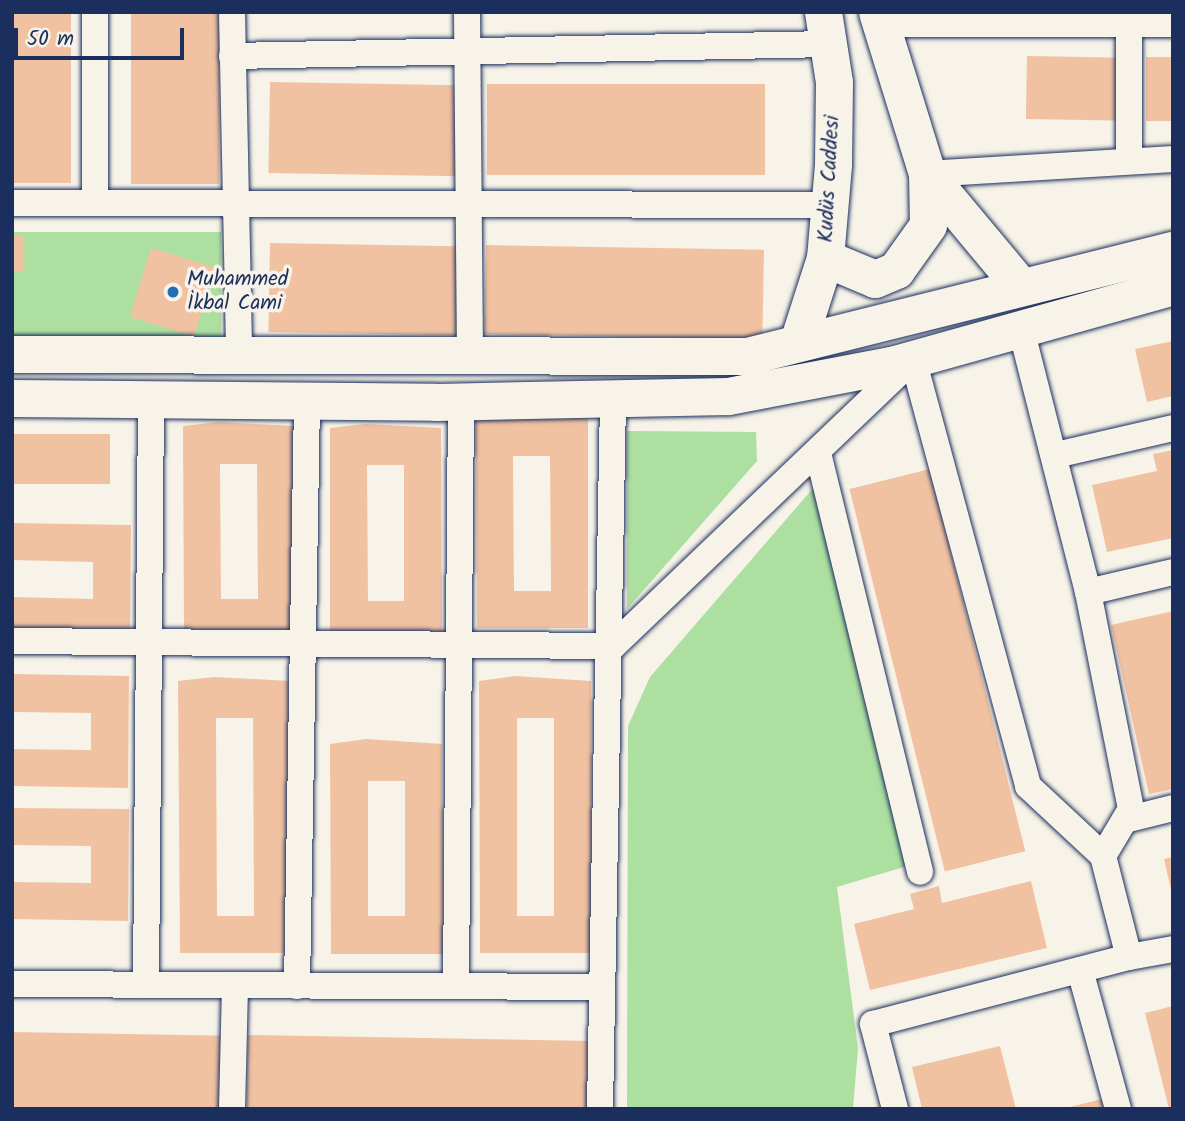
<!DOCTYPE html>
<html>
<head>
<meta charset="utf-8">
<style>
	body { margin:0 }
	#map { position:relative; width:1185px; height:1121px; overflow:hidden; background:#f7f3e8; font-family:Kalam,sans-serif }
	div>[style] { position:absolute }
	.green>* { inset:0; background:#addfa0; transform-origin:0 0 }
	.building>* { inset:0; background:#f1c2a1; transform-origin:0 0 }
	.roads { filter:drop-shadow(0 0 2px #1b2f5e) drop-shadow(0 0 2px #1b2f5e) }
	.street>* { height:26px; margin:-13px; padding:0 13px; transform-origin:13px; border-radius:13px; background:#f7f3e8 }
	.secondary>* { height:37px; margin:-18.5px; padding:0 18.5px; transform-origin:18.5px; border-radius:18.5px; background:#f7f3e8 }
	.dots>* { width:19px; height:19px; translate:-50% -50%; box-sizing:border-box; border:4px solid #f7f3e8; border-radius:50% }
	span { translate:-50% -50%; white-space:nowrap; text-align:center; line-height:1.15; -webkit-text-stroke:7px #f7f3e8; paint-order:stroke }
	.street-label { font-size:21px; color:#1b2f5e }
	.poi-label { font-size:21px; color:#1b2f5e }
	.left { translate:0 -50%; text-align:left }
	.frame { position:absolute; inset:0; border:14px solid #1b2f5e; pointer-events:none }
	.scale { position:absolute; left:14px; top:28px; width:170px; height:32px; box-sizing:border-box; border:4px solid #1b2f5e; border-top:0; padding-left:9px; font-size:21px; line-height:24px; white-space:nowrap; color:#1b2f5e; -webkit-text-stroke:5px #f7f3e8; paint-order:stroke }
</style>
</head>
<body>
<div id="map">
	<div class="green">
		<i style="left:221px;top:232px;width:112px;height:209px;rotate:90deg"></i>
		<i style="clip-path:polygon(627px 431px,756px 432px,757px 461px,627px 609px)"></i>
		<i style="clip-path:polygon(821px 479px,917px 863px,837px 887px,858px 1048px,853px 1109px,627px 1109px,628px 726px,650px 677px)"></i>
	</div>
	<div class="building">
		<i style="left:12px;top:12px;width:59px;height:171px"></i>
		<i style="left:131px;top:12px;width:88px;height:172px"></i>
		<i style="left:1027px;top:56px;width:100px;height:63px;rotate:1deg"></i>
		<i style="left:1146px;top:57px;width:27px;height:64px"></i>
		<i style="left:270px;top:82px;width:190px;height:91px;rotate:1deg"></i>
		<i style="left:487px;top:84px;width:278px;height:91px"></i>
		<i style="left:12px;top:235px;width:12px;height:37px"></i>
		<i style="left:270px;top:243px;width:188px;height:89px;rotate:1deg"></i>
		<i style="left:486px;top:245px;width:278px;height:89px;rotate:1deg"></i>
		<i style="left:151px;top:248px;width:67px;height:72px;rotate:17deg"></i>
		<i style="clip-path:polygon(1173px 341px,1173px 396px,1147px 402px,1135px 349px)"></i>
		<i style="clip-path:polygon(evenodd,553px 414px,588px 419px,588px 628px,477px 628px,476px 419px,553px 414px,513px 456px,550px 456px,551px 591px,514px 591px,513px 456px)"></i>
		<i style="clip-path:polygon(evenodd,218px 422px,294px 426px,295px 636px,184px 636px,183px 426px,218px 422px,220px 464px,257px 464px,258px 599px,221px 599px,220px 464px)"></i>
		<i style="clip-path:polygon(evenodd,365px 424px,441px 428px,442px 638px,330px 638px,330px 428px,365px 424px,367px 465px,404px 465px,404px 601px,368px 601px,367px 465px)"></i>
		<i style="left:12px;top:434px;width:98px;height:50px"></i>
		<i style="clip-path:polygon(1173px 450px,1173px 538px,1107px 552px,1092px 485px,1157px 471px,1153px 454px)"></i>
		<i style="left:930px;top:469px;width:394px;height:83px;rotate:76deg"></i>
		<i style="clip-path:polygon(12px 523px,131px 525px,130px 636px,12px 635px,12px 597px,93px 599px,93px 562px,12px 560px)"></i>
		<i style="clip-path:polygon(1173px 611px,1173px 789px,1149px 794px,1111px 625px)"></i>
		<i style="clip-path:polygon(12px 674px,129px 676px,128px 788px,12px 786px,12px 749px,91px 750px,91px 713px,12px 712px)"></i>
		<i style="clip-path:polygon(evenodd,515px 676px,591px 681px,592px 953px,480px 953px,479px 681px,515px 676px,517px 718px,554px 718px,554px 916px,517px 916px,517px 718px)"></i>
		<i style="clip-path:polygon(evenodd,214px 677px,290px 681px,291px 953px,180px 953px,178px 681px,214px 677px,216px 718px,253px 718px,254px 916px,217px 916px,216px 718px)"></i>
		<i style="clip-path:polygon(evenodd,366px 739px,442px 744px,443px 954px,331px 954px,330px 744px,366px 739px,368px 781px,405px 781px,405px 916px,368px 916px,368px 781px)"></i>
		<i style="clip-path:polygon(12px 808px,129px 809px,128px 921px,12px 919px,12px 882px,91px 883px,91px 846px,12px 845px)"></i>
		<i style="clip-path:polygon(1173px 857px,1173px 893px,1172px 894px,1164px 859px)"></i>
		<i style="clip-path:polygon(1031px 881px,1047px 948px,870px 990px,854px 924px,914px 909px,910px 894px,939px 886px,942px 903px)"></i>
		<i style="clip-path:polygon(1173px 1006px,1173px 1109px,1169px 1109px,1145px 1013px)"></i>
		<i style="left:12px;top:1032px;width:215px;height:77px;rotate:1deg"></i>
		<i style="left:248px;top:1035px;width:344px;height:74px;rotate:1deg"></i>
		<i style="clip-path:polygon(1000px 1046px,1016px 1109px,922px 1109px,912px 1067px)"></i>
		<i style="clip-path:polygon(1110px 1097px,1113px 1109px,1066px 1109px,1066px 1108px)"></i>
	</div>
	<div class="roads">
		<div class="street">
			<i style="left:95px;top:12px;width:191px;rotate:90deg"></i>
			<i style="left:232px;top:12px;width:342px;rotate:88.8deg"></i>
			<i style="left:467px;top:12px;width:343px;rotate:89.5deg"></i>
			<i style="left:881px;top:24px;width:292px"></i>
			<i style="left:232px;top:56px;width:596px;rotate:-1.15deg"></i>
			<i style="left:1129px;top:161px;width:149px;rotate:-90deg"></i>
			<i style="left:927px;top:174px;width:246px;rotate:-3.5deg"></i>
			<i style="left:12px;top:203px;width:818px;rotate:0.14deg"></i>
			<i style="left:1021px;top:329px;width:271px;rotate:75.7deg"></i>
			<i style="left:1088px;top:592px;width:221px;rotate:78.8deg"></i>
			<i style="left:1131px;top:809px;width:55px;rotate:120.8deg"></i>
			<i style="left:1103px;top:856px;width:104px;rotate:75.6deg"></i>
			<i style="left:1129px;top:957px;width:45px;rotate:-10.3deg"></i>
			<i style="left:818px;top:453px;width:431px;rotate:76.3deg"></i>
			<i style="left:1056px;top:455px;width:120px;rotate:-13deg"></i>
			<i style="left:1088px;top:592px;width:87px;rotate:-13.2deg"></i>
			<i style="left:12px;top:641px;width:601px;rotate:0.48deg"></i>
			<i style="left:613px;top:646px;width:415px;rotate:-43.7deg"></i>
			<i style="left:913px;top:359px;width:442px;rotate:74.9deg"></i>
			<i style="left:1028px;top:786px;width:103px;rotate:43deg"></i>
			<i style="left:1125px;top:820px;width:49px;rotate:-14deg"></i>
			<i style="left:1080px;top:970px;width:144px;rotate:74.7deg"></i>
			<i style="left:12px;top:984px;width:588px;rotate:0.29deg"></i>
			<i style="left:146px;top:985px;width:586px;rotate:-89.51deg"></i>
			<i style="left:297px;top:986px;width:585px;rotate:-89.02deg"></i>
			<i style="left:456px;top:986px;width:584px;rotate:-89.51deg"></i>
			<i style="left:232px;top:1109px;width:124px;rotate:-88.6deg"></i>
			<i style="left:600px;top:1109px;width:710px;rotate:-88.95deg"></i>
			<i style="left:895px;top:1109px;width:88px;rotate:-104.5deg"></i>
			<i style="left:873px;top:1024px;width:265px;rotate:-14.7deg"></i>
		</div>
		<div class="secondary">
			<i style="left:877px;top:12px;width:170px;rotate:72.8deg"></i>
			<i style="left:927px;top:174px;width:147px;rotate:50.2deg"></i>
			<i style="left:825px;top:258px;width:54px;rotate:22.8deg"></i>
			<i style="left:875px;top:279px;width:23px;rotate:-23deg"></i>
			<i style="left:896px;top:270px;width:55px;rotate:-54.6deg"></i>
			<i style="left:928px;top:225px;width:51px;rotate:-91.1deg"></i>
			<i style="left:798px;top:342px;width:88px;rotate:-72.2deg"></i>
			<i style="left:825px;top:258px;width:94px;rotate:-85.1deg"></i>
			<i style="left:833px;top:164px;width:82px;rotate:-89.3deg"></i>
			<i style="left:834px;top:82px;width:71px;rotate:-98.9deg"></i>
			<i style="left:12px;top:354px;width:735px;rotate:0.16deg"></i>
			<i style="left:747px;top:356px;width:439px;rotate:-14deg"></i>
			<i style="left:12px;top:398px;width:424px;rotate:0.5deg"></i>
			<i style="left:436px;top:402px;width:292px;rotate:-1.2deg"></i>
			<i style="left:728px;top:396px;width:166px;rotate:-10.8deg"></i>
			<i style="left:891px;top:365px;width:293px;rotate:-15.6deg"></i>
		</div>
	</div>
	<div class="dots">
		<i style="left:173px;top:292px;background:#1f6fb2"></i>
	</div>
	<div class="street-label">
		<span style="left:830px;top:179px;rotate:-87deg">Kudüs Caddesi</span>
	</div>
	<div class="poi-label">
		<span class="left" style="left:187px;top:292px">Muhammed<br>İkbal Cami</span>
	</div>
	<div class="frame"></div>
	<div class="scale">50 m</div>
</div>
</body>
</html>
